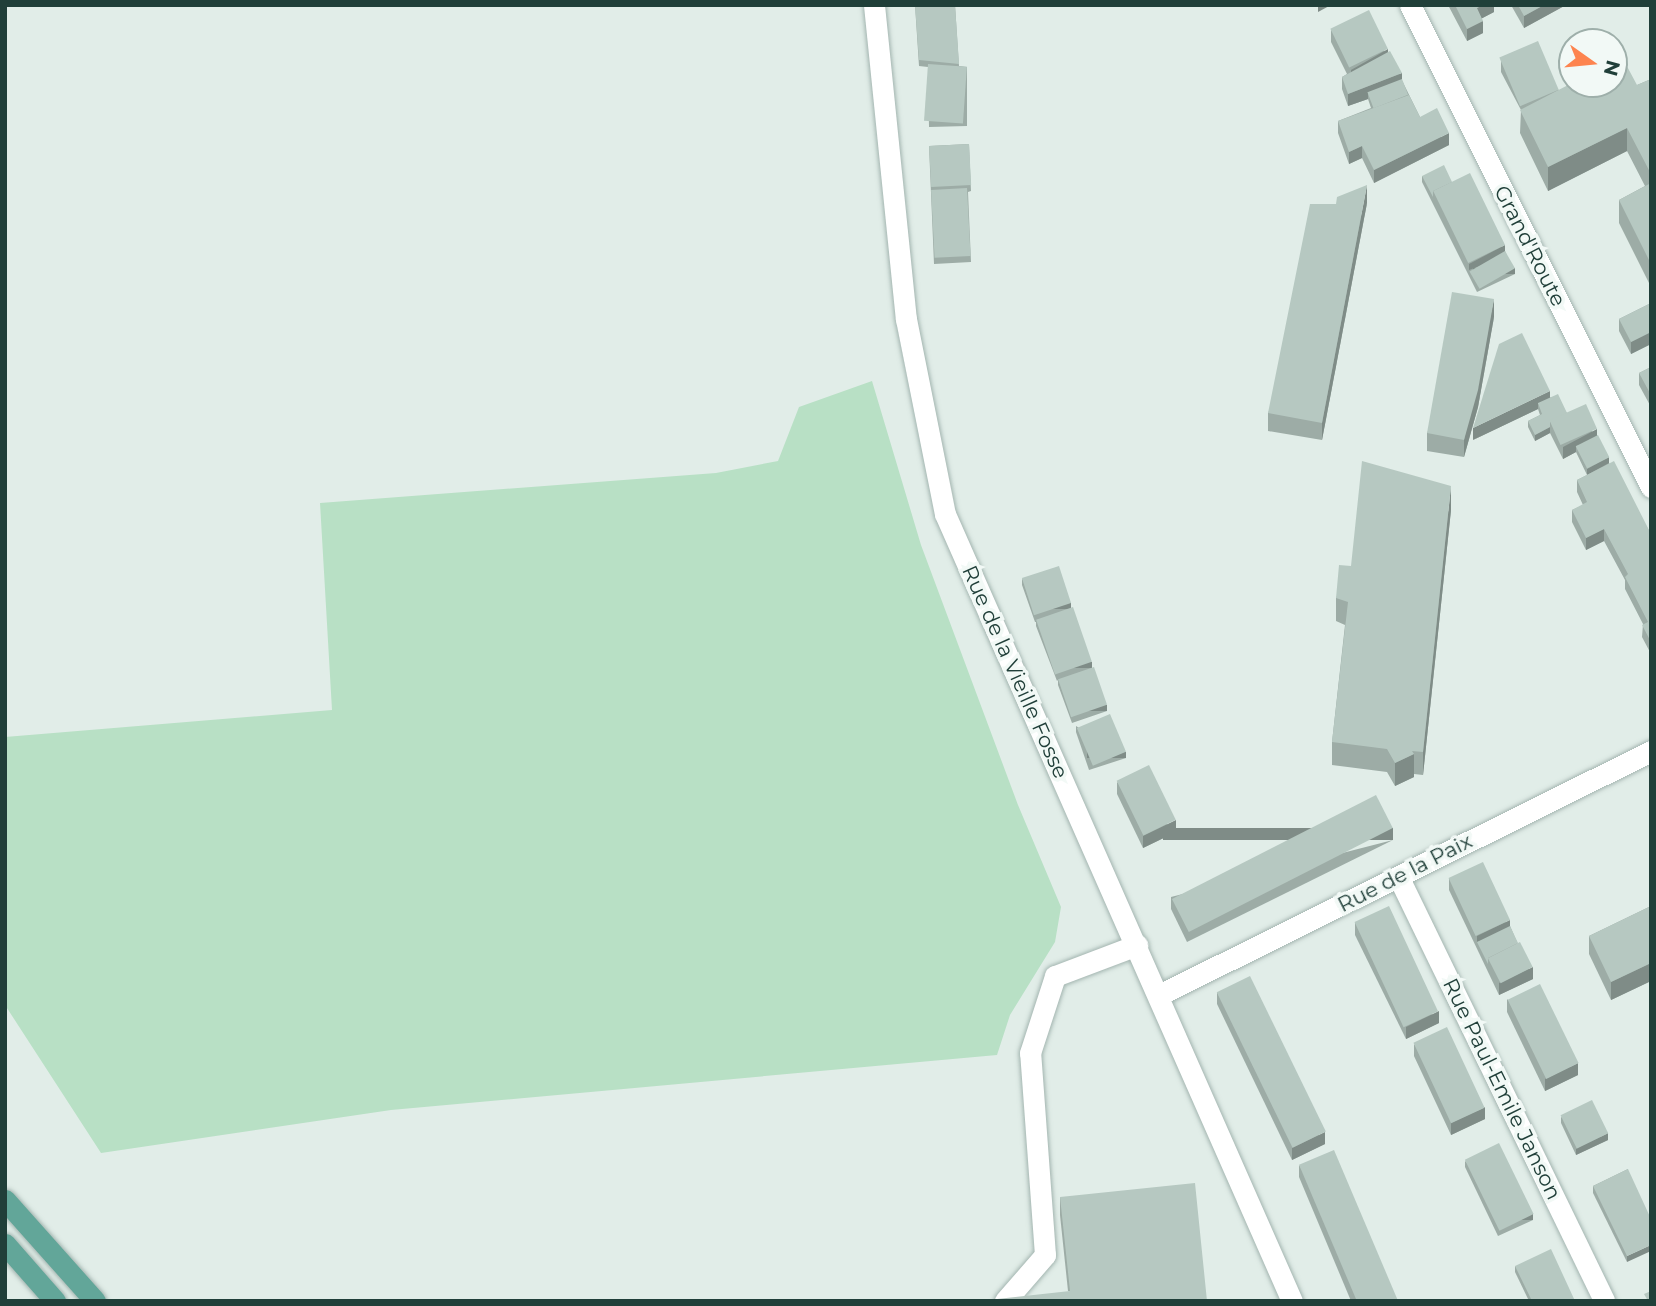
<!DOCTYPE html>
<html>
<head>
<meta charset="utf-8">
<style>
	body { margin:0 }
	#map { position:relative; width:1656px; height:1306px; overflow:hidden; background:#e1ede8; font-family:Montserrat,sans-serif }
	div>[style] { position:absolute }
	.green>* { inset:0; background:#b8e0c5 }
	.roads { filter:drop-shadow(0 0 2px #a3b5b0) drop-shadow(0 0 2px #a3b5b0) }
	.minor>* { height:21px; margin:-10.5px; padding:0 10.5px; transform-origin:10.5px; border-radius:10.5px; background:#fff }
	.major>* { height:21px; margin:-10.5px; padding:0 10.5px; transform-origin:10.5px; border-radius:10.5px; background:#62a699 }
	.wall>* { inset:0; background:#9daca6 }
	.shaded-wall>* { inset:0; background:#7f8c87; transform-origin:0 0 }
	.building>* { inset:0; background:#b6c8c1; transform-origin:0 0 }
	span { translate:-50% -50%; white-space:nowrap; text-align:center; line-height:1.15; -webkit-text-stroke:7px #f2f9f6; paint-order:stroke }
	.street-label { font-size:21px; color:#203f39 }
	.frame { position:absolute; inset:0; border:7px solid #203f39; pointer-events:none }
	.north { position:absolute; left:1558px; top:28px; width:70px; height:70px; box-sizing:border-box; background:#f2f9f6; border:2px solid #9eafaa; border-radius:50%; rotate:105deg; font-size:19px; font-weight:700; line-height:28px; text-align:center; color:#203f39 }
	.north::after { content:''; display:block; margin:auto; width:24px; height:32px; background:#fd844f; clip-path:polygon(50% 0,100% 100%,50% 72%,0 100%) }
</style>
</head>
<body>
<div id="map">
	<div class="green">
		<i style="clip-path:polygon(872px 381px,921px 545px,1018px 805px,1061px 907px,1055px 942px,1010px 1015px,997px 1055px,391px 1110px,101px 1153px,5px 1005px,5px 737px,332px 710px,320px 503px,716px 473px,778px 461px,799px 407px)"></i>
	</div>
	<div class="roads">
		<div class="minor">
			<i style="left:874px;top:5px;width:316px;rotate:84.2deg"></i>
			<i style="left:906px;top:319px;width:199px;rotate:78.7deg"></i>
			<i style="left:945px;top:514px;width:860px;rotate:66.21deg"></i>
			<i style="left:1410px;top:5px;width:539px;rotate:63.43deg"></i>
			<i style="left:1399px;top:878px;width:470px;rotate:64.1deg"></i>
			<i style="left:1159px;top:995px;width:549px;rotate:-26.38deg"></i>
			<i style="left:1005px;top:1301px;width:61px;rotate:-49deg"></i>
			<i style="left:1045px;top:1255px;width:203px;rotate:-94.2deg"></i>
			<i style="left:1030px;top:1053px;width:81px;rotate:-72deg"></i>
			<i style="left:1055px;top:976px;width:88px;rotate:-20.7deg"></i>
		</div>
		<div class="major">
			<i style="left:5px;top:1200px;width:135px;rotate:48.3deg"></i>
			<i style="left:5px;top:1244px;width:76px;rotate:48.7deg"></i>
		</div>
	</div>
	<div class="wall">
		<i style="clip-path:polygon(915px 5px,955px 5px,959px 66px,967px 67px,967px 126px,929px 127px,928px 67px,919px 66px)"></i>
		<i style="clip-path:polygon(1448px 5px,1494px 5px,1494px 12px,1482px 18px,1483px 33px,1467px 41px)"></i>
		<i style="clip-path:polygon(1511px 5px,1566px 5px,1524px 28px)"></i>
		<i style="clip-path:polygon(1331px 30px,1388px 52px,1420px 117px,1449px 145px,1374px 183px,1362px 158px,1349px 164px,1338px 133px,1338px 121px,1371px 108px,1368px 99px,1348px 106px,1342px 89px,1342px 77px,1347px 74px,1331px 42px)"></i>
		<i style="clip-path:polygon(1501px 60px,1559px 90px,1637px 85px,1651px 79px,1651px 287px,1619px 223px,1619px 200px,1645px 186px,1627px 151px,1548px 191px,1520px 133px,1521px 110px,1501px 72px)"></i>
		<i style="clip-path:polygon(969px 144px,971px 191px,968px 192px,971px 262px,934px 264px,929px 146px)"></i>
		<i style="clip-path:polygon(1422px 176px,1452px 182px,1505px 251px,1515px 274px,1477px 292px,1422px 182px)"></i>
		<i style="clip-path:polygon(1367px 203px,1322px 440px,1268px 431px,1268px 413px)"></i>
		<i style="clip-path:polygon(1651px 303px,1651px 344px,1631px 354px,1619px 331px,1619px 319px)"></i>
		<i style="clip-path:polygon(1494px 317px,1478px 407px,1464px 457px,1427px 451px,1427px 433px)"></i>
		<i style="clip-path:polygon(1651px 367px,1651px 407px,1639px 385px,1639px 373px)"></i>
		<i style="clip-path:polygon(1550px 397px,1567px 413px,1597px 435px,1609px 463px,1651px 534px,1651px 654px,1642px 637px,1643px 624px,1625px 589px,1625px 580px,1604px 541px,1586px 550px,1572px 522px,1572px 510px,1583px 505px,1577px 492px,1577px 480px,1587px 475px,1576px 452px,1563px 459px,1550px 433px,1535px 441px,1528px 427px,1528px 421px,1540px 415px,1538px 409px,1473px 440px)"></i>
		<i style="clip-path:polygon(1451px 510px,1423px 775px,1414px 774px,1414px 777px,1395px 786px,1387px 772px,1332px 765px,1332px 742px,1345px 625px,1336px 621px,1336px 598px,1351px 566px)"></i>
		<i style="clip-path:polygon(1022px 579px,1071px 608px,1107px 711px,1072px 723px,1058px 685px,1058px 680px,1057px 681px,1036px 626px,1036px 622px,1035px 622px,1022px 585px)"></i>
		<i style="clip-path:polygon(1076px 726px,1126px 758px,1089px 770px,1076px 732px)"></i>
		<i style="clip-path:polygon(1117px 782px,1176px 832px,1143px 848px,1117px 794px)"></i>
		<i style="clip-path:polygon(1393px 840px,1187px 942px,1171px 909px,1171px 897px)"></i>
		<i style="clip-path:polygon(1449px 878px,1510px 926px,1533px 979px,1499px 995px,1449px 890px)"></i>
		<i style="clip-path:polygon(1651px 906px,1651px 981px,1611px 1000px,1589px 954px,1589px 936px)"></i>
		<i style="clip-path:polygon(1355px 922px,1439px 1023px,1406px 1039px,1355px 935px)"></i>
		<i style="clip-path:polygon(1217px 992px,1325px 1144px,1292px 1160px,1217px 1004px)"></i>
		<i style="clip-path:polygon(1507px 999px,1578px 1075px,1545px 1091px,1507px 1012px)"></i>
		<i style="clip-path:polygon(1414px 1044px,1485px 1119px,1451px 1135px,1414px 1056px)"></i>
		<i style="clip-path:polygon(1561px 1117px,1608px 1140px,1576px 1155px,1561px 1123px)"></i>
		<i style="clip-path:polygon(1465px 1161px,1533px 1220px,1498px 1236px,1465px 1167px)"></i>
		<i style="clip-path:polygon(1299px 1165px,1397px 1301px,1351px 1301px,1299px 1177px)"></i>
		<i style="clip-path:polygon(1628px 1169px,1627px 1262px,1593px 1193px,1593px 1186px)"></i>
		<i style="clip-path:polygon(1060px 1197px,1207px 1301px,1068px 1291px,1060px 1215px)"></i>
		<i style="clip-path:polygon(1515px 1266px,1575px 1301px,1529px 1301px,1515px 1272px)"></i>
	</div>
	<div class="shaded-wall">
		<i style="clip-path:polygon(1318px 5px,1331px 5px,1318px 12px)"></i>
		<i style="clip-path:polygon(1483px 5px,1494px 5px,1494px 12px,1477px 21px,1477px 8px)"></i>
		<i style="clip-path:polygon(1544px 5px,1566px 5px,1524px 28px,1524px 16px)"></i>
		<i style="clip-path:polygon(1483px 21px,1483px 33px,1467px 41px,1467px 29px)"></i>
		<i style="clip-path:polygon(1388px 49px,1388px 61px,1351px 82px,1351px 70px)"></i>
		<i style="clip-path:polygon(1402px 73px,1402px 85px,1368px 93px,1368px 99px,1348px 106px,1348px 94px)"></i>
		<i style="clip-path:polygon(1627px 128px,1627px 151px,1548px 191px,1548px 167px)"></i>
		<i style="clip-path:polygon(1449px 133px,1449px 145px,1374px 183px,1374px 170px)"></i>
		<i style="clip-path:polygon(1362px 146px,1362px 158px,1349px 164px,1349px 152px)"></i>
		<i style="clip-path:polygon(1367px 185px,1367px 203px,1322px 440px,1322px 423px)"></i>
		<i style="clip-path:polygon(1505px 245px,1505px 257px,1469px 270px,1469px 264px)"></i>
		<i style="left:1515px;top:268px;width:6px;height:42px;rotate:90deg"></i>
		<i style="clip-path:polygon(1494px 299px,1494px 317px,1478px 407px,1464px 457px,1464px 440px)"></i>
		<i style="clip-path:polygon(1651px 332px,1651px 344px,1631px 354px,1631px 342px)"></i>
		<i style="clip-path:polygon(1550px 391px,1550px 403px,1538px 403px,1538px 409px,1473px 440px,1473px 428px)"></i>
		<i style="clip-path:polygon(1550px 427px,1550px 433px,1535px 441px,1535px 435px)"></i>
		<i style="clip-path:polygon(1597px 429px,1597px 441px,1576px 446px,1576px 452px,1563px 459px,1563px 447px)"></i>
		<i style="clip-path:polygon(1609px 457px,1609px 463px,1587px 475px,1587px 469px)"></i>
		<i style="clip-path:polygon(1451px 486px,1451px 510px,1423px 775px,1423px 752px)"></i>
		<i style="clip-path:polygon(1604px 529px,1604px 541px,1586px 550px,1586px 538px)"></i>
		<i style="left:1071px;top:603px;width:6px;height:38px;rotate:90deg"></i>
		<i style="left:1092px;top:662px;width:6px;height:37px;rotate:90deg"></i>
		<i style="left:1107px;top:705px;width:6px;height:37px;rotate:90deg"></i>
		<i style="left:1126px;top:752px;width:6px;height:39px;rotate:90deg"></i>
		<i style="clip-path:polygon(1414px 754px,1414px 777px,1395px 786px,1395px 763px)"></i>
		<i style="clip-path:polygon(1176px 820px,1176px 832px,1143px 848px,1143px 836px)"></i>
		<i style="left:1393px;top:828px;width:12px;height:230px;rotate:90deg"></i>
		<i style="clip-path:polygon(1510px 920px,1510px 932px,1477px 942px,1477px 948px,1477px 936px)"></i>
		<i style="clip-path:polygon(1651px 963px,1651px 981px,1611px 1000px,1611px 982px)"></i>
		<i style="clip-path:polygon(1533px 967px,1533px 979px,1499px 995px,1499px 983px)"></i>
		<i style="clip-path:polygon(1439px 1011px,1439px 1023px,1406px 1039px,1406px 1027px)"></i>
		<i style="clip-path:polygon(1578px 1063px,1578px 1075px,1545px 1091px,1545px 1079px)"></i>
		<i style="clip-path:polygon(1485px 1107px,1485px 1119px,1451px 1135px,1451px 1123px)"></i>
		<i style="clip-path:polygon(1325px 1132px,1325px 1144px,1292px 1160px,1292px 1148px)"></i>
		<i style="clip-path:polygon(1608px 1133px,1608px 1140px,1576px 1155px,1576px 1149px)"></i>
		<i style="left:1533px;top:1214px;width:6px;height:38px;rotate:90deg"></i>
		<i style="clip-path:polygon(1651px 1245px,1651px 1251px,1627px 1262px,1627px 1256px)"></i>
	</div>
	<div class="building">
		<i style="clip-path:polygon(915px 5px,955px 5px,959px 64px,919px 60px)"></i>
		<i style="clip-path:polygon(1455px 5px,1483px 5px,1477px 8px,1483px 21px,1467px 29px)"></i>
		<i style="clip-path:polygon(1518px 5px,1544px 5px,1524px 16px)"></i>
		<i style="left:1369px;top:10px;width:43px;height:43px;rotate:64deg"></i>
		<i style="left:1538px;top:41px;width:53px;height:42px;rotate:67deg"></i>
		<i style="clip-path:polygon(1390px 51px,1402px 73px,1348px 94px,1342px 77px)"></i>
		<i style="clip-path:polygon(1622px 57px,1637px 85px,1651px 79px,1651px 174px,1627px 128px,1548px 167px,1520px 110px,1572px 83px,1572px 84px,1614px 84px,1614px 61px)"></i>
		<i style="left:928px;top:64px;width:39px;height:57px;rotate:4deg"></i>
		<i style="left:1402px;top:79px;width:17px;height:37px;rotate:69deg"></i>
		<i style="clip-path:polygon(1409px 95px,1420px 117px,1437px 108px,1449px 133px,1374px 170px,1362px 146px,1349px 152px,1338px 121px)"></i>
		<i style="left:969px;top:144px;width:41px;height:40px;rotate:87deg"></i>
		<i style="clip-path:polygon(1444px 165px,1452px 182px,1433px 191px,1433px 197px,1422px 176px)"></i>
		<i style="left:1470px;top:173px;width:80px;height:41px;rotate:64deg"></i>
		<i style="clip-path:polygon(1651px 183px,1651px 264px,1619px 200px)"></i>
		<i style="clip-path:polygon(1367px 185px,1322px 423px,1268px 413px,1310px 204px,1336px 204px,1337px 197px)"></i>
		<i style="left:967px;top:188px;width:68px;height:36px;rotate:87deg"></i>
		<i style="left:1505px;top:251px;width:20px;height:41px;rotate:60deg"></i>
		<i style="clip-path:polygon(1452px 292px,1494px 299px,1478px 390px,1464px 440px,1427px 433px)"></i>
		<i style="clip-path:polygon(1651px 303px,1651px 332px,1631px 342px,1619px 319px)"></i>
		<i style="clip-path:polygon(1522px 333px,1550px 391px,1473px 428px,1499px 344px)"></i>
		<i style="clip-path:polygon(1651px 367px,1651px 395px,1639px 373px)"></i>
		<i style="clip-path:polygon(1558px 394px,1567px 413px,1550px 422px,1550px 427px,1535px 435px,1528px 421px,1542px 414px,1538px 403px)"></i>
		<i style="left:1586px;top:404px;width:27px;height:40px;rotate:66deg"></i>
		<i style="left:1598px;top:435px;width:25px;height:25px;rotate:63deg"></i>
		<i style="clip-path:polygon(1362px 461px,1451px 486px,1423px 752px,1412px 751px,1414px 754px,1395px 763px,1387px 749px,1332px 742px,1348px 602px,1336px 598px,1339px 565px,1351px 566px)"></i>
		<i style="clip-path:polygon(1614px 461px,1651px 534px,1651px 642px,1642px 625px,1648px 622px,1625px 577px,1628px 574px,1604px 529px,1586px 538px,1572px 510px,1587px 502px,1577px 480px)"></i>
		<i style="left:1059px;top:566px;width:39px;height:39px;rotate:72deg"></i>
		<i style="left:1073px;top:607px;width:58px;height:39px;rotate:71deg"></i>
		<i style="left:1094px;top:667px;width:40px;height:38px;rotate:71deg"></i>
		<i style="left:1110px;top:714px;width:41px;height:36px;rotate:67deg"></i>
		<i style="left:1149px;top:765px;width:61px;height:36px;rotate:64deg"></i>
		<i style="left:1376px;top:795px;width:37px;height:229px;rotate:63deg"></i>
		<i style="left:1483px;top:862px;width:64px;height:38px;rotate:65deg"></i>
		<i style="left:1389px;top:906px;width:116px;height:38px;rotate:65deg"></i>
		<i style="clip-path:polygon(1651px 906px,1651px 963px,1611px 982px,1589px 936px)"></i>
		<i style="clip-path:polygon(1510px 926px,1518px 943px,1488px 958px,1488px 964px,1477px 942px)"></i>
		<i style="left:1520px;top:942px;width:28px;height:36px;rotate:63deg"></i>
		<i style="left:1250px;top:976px;width:173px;height:37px;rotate:64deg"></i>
		<i style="left:1540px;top:984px;width:88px;height:36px;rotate:64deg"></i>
		<i style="left:1447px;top:1027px;width:89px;height:37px;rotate:65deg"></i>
		<i style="left:1592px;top:1100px;width:37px;height:35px;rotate:64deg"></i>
		<i style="left:1499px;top:1143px;width:79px;height:38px;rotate:64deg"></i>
		<i style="left:1334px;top:1150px;width:164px;height:38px;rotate:67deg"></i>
		<i style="clip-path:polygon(1628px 1169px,1651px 1219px,1651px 1245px,1627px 1256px,1593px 1186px)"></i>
		<i style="clip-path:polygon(1195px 1183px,1207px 1301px,979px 1301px,1070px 1291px,1060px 1197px)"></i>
		<i style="clip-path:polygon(1551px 1249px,1575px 1301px,1532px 1301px,1515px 1266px)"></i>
		<i style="clip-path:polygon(1651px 1291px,1651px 1301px,1648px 1301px,1644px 1294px)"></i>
	</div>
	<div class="street-label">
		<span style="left:1530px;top:246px;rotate:63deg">Grand'Route</span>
		<span style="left:1015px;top:672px;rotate:66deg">Rue de la Vieille Fosse</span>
		<span style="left:1405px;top:873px;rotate:-27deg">Rue de la Paix</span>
		<span style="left:1502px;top:1089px;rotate:64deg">Rue Paul-Emile Janson</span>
	</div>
	<div class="frame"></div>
	<div class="north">N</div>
</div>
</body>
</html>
